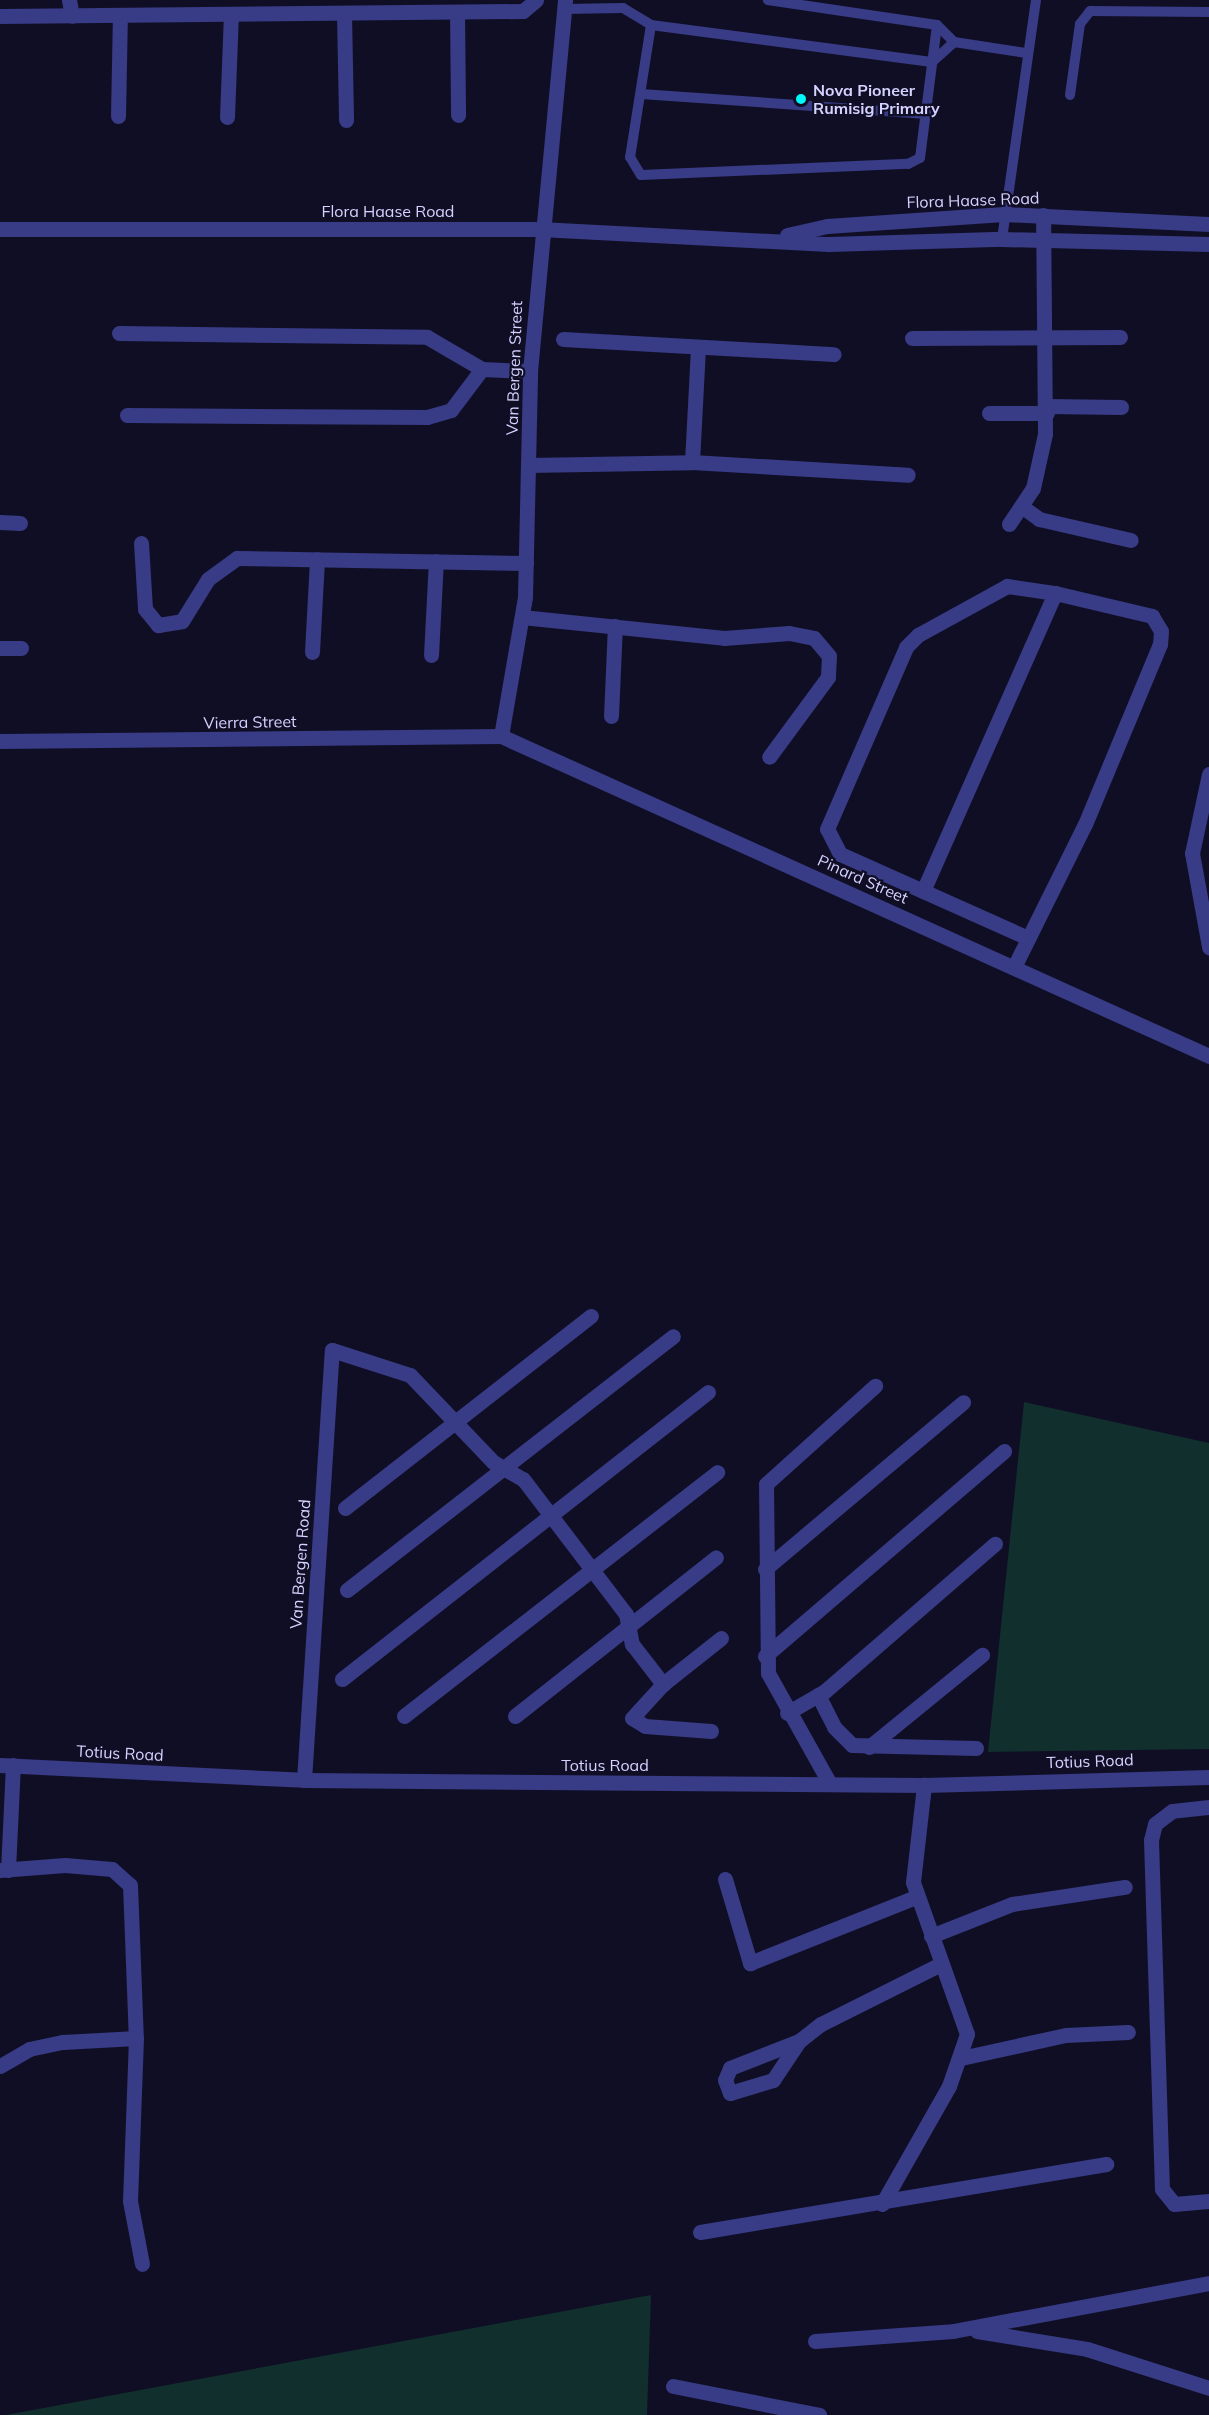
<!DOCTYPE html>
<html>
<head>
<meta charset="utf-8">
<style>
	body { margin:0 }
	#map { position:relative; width:1209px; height:2415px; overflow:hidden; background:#100e25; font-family:Mulish,sans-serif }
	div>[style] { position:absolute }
	.green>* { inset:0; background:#112f2c }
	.lane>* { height:10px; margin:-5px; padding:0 5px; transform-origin:5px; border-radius:5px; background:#383b85 }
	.street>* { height:15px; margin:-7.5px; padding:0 7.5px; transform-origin:7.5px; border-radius:7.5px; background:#383b85 }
	.dots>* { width:16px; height:16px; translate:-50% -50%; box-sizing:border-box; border:3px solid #100e25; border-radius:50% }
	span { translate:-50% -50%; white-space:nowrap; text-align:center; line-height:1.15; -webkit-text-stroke:4.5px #100e25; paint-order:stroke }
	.poi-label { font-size:16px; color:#d4d2ff; font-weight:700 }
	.left { translate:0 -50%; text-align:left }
	.street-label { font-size:16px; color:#d4d2ff }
</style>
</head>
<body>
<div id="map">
	<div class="green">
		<i style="clip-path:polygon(1024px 1402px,1209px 1443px,1209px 1749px,988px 1752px)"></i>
		<i style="clip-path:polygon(651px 2295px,647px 2415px,6px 2415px)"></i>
	</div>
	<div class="lane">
		<i style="left:564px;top:9px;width:59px;rotate:-1deg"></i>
		<i style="left:623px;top:8px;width:33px;rotate:31deg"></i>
		<i style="left:651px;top:25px;width:283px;rotate:7.5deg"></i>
		<i style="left:932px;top:62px;width:30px;rotate:-42deg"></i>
		<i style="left:954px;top:42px;width:24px;rotate:-135deg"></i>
		<i style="left:937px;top:25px;width:171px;rotate:-171.6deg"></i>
		<i style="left:651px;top:25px;width:134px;rotate:99deg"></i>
		<i style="left:630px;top:157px;width:21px;rotate:59deg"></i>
		<i style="left:641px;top:175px;width:267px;rotate:-2.4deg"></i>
		<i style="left:908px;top:164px;width:13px;rotate:-27deg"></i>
		<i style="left:920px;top:158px;width:134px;rotate:-82.7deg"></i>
		<i style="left:954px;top:42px;width:73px;rotate:8.7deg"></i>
		<i style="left:641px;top:94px;width:286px;rotate:4deg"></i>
		<i style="left:1070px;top:95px;width:72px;rotate:-82deg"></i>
		<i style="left:1080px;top:24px;width:16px;rotate:-52deg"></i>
		<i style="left:1090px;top:11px;width:119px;rotate:0.5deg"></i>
		<i style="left:1002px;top:239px;width:241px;rotate:-81.9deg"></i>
	</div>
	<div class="street">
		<i style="left:69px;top:0;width:16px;rotate:79deg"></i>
		<i style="left:457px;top:12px;width:103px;rotate:89.4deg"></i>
		<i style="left:344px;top:13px;width:107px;rotate:88.9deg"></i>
		<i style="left:0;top:16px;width:523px;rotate:-0.55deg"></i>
		<i style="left:523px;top:11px;width:17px;rotate:-40deg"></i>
		<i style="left:118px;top:116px;width:100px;rotate:-88.9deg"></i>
		<i style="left:227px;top:117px;width:103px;rotate:-87.8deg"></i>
		<i style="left:0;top:229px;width:540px"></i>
		<i style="left:540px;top:229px;width:289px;rotate:3deg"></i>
		<i style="left:829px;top:244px;width:173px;rotate:-1.7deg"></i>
		<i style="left:1002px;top:239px;width:207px;rotate:1.4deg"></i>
		<i style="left:787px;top:235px;width:41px;rotate:-12.7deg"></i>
		<i style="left:827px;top:226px;width:177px;rotate:-3.9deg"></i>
		<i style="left:1004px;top:214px;width:205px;rotate:2.8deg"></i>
		<i style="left:119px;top:333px;width:308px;rotate:0.7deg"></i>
		<i style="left:427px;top:337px;width:64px;rotate:30.2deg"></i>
		<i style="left:482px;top:369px;width:48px;rotate:2.4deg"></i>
		<i style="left:912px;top:338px;width:208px;rotate:-0.3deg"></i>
		<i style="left:563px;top:339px;width:271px;rotate:3.2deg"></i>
		<i style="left:1047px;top:406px;width:74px;rotate:0.8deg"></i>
		<i style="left:989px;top:413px;width:58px"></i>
		<i style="left:127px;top:415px;width:300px;rotate:0.4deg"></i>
		<i style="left:427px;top:417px;width:25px;rotate:-16deg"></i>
		<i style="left:451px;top:410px;width:51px;rotate:-52.9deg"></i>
		<i style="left:692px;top:462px;width:115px;rotate:-87deg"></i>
		<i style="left:528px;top:465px;width:164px;rotate:-1deg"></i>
		<i style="left:692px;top:462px;width:216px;rotate:3.4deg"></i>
		<i style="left:1024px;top:508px;width:19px;rotate:36deg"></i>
		<i style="left:1039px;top:519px;width:94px;rotate:12.9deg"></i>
		<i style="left:0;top:522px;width:20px;rotate:3deg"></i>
		<i style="left:1009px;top:524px;width:43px;rotate:-56.3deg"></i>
		<i style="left:1033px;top:488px;width:55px;rotate:-77.5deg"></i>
		<i style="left:1045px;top:434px;width:219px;rotate:-90.5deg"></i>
		<i style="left:141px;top:543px;width:66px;rotate:86.5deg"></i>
		<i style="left:145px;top:609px;width:21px;rotate:51deg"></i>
		<i style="left:158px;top:625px;width:24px;rotate:-9deg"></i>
		<i style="left:182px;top:621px;width:49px;rotate:-58.2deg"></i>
		<i style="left:208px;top:579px;width:36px;rotate:-36deg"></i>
		<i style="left:237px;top:558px;width:289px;rotate:1deg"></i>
		<i style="left:522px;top:617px;width:203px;rotate:5.9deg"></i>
		<i style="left:724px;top:638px;width:65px;rotate:-4.4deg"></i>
		<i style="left:789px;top:633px;width:25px;rotate:11deg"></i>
		<i style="left:814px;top:638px;width:23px;rotate:50deg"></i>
		<i style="left:829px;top:656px;width:21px;rotate:93deg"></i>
		<i style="left:828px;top:677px;width:99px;rotate:126.4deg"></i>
		<i style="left:0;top:648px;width:21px"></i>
		<i style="left:312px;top:652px;width:93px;rotate:-86.9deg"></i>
		<i style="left:431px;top:655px;width:94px;rotate:-87deg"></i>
		<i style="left:611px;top:716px;width:90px;rotate:-87.5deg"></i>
		<i style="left:501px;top:736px;width:141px;rotate:-80.2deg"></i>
		<i style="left:525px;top:597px;width:226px;rotate:-88.7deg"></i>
		<i style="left:530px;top:371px;width:373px;rotate:-84.6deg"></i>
		<i style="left:0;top:741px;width:501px;rotate:-0.57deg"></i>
		<i style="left:501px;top:736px;width:777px;rotate:24.32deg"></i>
		<i style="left:1209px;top:774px;width:81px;rotate:102.1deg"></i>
		<i style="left:1192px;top:853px;width:96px;rotate:79.7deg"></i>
		<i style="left:923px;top:891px;width:326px;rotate:-66.1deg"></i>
		<i style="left:1055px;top:593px;width:100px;rotate:13.3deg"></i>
		<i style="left:1152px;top:616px;width:17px;rotate:59deg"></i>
		<i style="left:1161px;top:631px;width:13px;rotate:94deg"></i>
		<i style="left:1160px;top:644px;width:195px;rotate:112.6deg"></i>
		<i style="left:1085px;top:824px;width:157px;rotate:116.4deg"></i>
		<i style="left:1028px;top:938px;width:206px;rotate:-155.9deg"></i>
		<i style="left:840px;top:854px;width:28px;rotate:-117deg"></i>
		<i style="left:827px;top:829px;width:198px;rotate:-66.5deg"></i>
		<i style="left:906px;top:647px;width:17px;rotate:-45deg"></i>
		<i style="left:918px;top:635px;width:102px;rotate:-28.8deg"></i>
		<i style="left:1007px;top:586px;width:49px;rotate:8.3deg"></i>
		<i style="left:345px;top:1508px;width:312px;rotate:-38deg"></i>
		<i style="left:765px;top:1569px;width:259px;rotate:-40.1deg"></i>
		<i style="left:347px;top:1590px;width:413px;rotate:-37.9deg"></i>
		<i style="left:765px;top:1656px;width:315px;rotate:-40.6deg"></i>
		<i style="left:342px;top:1679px;width:465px;rotate:-38.1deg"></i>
		<i style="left:818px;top:1695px;width:36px;rotate:63deg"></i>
		<i style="left:834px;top:1727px;width:25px;rotate:45deg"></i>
		<i style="left:852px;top:1745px;width:124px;rotate:1.4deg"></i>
		<i style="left:787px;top:1713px;width:44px;rotate:-30.1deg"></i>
		<i style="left:825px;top:1691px;width:225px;rotate:-40.9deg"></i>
		<i style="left:404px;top:1716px;width:397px;rotate:-37.9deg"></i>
		<i style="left:515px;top:1716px;width:256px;rotate:-38.3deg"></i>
		<i style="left:711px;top:1731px;width:66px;rotate:-175.7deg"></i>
		<i style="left:645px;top:1726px;width:15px;rotate:-148deg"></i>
		<i style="left:632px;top:1718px;width:46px;rotate:-47.6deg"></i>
		<i style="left:663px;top:1684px;width:74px;rotate:-38.4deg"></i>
		<i style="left:869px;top:1747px;width:146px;rotate:-39.2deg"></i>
		<i style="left:0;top:1765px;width:304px;rotate:2.8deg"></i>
		<i style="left:304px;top:1780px;width:620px;rotate:0.46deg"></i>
		<i style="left:924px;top:1785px;width:285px;rotate:-1.6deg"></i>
		<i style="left:304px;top:1780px;width:431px;rotate:-86.3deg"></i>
		<i style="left:332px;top:1350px;width:82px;rotate:17.8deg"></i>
		<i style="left:410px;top:1375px;width:120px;rotate:46.3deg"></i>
		<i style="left:493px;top:1462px;width:34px;rotate:30deg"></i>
		<i style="left:523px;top:1479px;width:170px;rotate:52.7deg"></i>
		<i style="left:626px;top:1614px;width:31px;rotate:79deg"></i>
		<i style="left:632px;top:1644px;width:51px;rotate:52.2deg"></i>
		<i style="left:830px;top:1784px;width:127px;rotate:-119.2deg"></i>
		<i style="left:768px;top:1673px;width:189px;rotate:-90.6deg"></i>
		<i style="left:766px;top:1484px;width:147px;rotate:-42deg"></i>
		<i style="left:1209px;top:1807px;width:37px;rotate:174deg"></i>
		<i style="left:1172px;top:1811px;width:21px;rotate:143deg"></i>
		<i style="left:1155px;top:1824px;width:16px;rotate:104deg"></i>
		<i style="left:1151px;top:1840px;width:349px;rotate:88.2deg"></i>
		<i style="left:1162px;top:2189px;width:19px;rotate:51deg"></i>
		<i style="left:1174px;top:2204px;width:35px;rotate:-5deg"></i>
		<i style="left:0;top:1870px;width:65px;rotate:-4.4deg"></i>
		<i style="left:65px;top:1865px;width:47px;rotate:4.9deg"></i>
		<i style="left:112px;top:1869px;width:24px;rotate:42deg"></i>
		<i style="left:130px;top:1885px;width:153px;rotate:87.8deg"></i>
		<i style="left:136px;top:2038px;width:163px;rotate:92.1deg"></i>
		<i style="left:130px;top:2201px;width:64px;rotate:79.2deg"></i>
		<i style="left:8px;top:1870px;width:105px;rotate:-87.3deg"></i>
		<i style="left:725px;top:1879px;width:88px;rotate:73.4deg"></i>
		<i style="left:750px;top:1963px;width:179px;rotate:-21.7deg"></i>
		<i style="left:931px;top:1936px;width:87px;rotate:-21.6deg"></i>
		<i style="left:1012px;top:1904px;width:114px;rotate:-8.6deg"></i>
		<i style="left:799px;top:2041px;width:47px;rotate:123.7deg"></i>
		<i style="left:773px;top:2080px;width:45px;rotate:163.2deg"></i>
		<i style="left:730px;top:2093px;width:14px;rotate:-111deg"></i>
		<i style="left:725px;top:2080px;width:13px;rotate:-67deg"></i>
		<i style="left:730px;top:2068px;width:74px;rotate:-21.4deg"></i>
		<i style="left:799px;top:2041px;width:28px;rotate:-38deg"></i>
		<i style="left:821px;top:2024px;width:134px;rotate:-26.6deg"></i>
		<i style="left:961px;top:2058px;width:107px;rotate:-12.4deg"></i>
		<i style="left:1066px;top:2035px;width:62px;rotate:-2.8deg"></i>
		<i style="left:0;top:2066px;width:34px;rotate:-30deg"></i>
		<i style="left:29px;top:2049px;width:35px;rotate:-12deg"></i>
		<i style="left:63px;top:2042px;width:73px;rotate:-3.1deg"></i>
		<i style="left:882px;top:2204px;width:136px;rotate:-60.4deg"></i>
		<i style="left:949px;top:2086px;width:55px;rotate:-70.9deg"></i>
		<i style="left:967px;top:2034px;width:161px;rotate:-109.6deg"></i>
		<i style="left:913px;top:1882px;width:98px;rotate:-83.5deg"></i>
		<i style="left:700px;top:2232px;width:412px;rotate:-9.5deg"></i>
		<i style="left:977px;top:2331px;width:111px;rotate:9.3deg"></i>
		<i style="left:1087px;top:2349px;width:128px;rotate:17.7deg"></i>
		<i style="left:815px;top:2341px;width:138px;rotate:-4.1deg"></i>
		<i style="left:953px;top:2331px;width:260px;rotate:-10.6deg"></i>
		<i style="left:673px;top:2386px;width:149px;rotate:11.2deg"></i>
	</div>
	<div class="dots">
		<i style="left:801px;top:99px;background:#00f8fd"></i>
	</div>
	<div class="poi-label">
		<span class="left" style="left:813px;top:99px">Nova Pioneer<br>Rumisig Primary</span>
	</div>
	<div class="street-label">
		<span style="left:973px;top:200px;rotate:-2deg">Flora Haase Road</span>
		<span style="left:388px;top:211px">Flora Haase Road</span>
		<span style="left:514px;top:368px;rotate:-88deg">Van Bergen Street</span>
		<span style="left:250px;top:722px;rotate:-1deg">Vierra Street</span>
		<span style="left:863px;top:879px;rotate:24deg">Pinard Street</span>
		<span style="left:300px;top:1564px;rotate:-86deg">Van Bergen Road</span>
		<span style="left:120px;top:1753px;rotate:3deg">Totius Road</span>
		<span style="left:1090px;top:1761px;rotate:-2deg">Totius Road</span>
		<span style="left:605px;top:1765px">Totius Road</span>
	</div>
</div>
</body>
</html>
